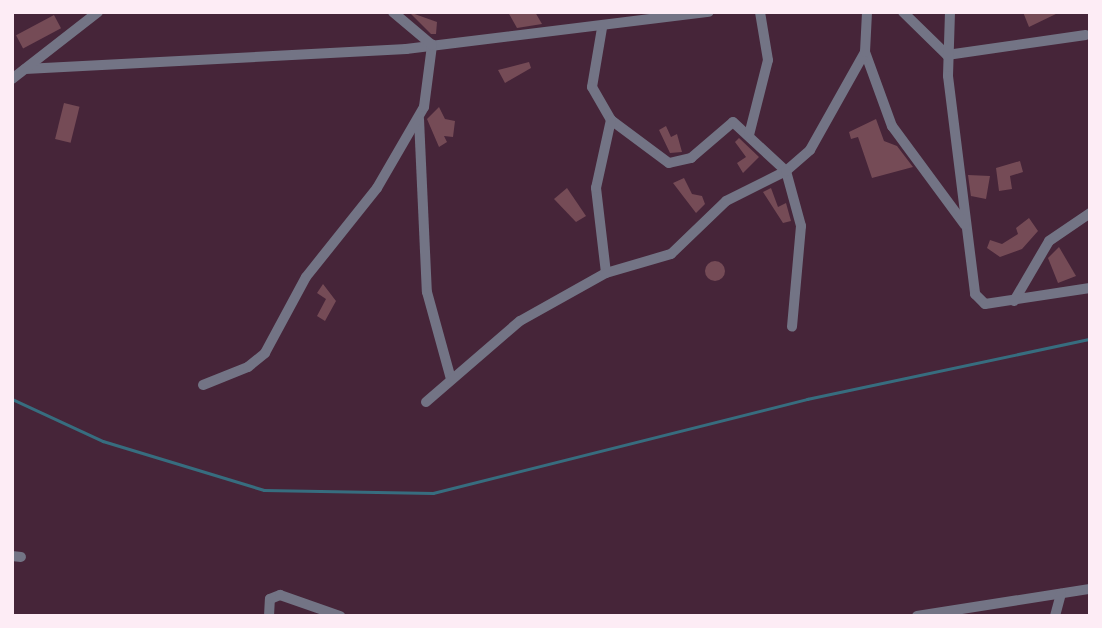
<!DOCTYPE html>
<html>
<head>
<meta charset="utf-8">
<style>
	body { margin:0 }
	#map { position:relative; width:1102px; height:628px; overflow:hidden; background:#462539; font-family:Literata,serif }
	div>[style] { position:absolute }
	.stream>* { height:2.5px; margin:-1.25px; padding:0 1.25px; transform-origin:1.25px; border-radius:1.25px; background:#376d7f }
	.building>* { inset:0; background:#754b56; transform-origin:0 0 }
	.round { border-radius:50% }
	.minor>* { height:10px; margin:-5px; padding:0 5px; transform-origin:5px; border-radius:5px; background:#737485 }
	span { translate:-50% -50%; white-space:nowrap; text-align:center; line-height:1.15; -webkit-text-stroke:7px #462539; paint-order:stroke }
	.frame { position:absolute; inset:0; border:14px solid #fdecf5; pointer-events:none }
</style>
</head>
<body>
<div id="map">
	<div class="stream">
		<i style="left:12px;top:399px;width:100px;rotate:24.8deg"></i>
		<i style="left:103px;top:441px;width:168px;rotate:16.9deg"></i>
		<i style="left:264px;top:490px;width:169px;rotate:1deg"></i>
		<i style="left:433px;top:493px;width:386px;rotate:-14.1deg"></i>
		<i style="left:807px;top:399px;width:289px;rotate:-12deg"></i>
	</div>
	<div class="building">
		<i style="clip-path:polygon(409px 12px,437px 22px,436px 34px,431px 34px)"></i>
		<i style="clip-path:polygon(508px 12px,535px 12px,542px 24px,517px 28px)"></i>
		<i style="clip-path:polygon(1023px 12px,1060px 12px,1029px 27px)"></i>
		<i style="left:54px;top:15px;width:15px;height:43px;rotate:62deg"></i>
		<i style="clip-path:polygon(529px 62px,531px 68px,505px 83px,498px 70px)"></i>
		<i style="left:64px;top:103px;width:16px;height:37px;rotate:14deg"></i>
		<i style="clip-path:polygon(439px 107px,445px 119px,455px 121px,453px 137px,444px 136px,447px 142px,439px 147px,427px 119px)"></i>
		<i style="clip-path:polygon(876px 119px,884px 141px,897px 146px,913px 167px,872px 178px,858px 137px,851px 139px,849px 132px)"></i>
		<i style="clip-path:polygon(666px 126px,671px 137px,677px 134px,682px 152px,670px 153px,659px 130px)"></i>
		<i style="clip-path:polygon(739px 138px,759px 157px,743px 173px,737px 163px,746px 157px,735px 142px)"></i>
		<i style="clip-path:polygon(1020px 161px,1023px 172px,1010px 176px,1012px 189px,999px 191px,996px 168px)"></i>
		<i style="clip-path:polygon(968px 175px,990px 176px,986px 199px,971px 196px,972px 204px)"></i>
		<i style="clip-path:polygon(684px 178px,692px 194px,702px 196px,705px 204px,696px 213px,673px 183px)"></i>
		<i style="clip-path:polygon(567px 188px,586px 216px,576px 222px,554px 199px)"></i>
		<i style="clip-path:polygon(771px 188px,778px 207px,786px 203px,791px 221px,783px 223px,763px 192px)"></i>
		<i style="clip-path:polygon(1029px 218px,1038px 231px,1022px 249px,1000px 257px,987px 248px,990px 240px,1002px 244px,1018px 234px,1016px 228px)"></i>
		<i style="clip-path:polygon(1059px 247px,1076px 276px,1058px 283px,1048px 258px)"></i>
		<i class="round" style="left:705px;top:261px;width:20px;height:20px"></i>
		<i style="clip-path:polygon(323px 284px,336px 301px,325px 321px,317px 316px,326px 299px,317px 293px)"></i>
	</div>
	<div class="minor">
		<i style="left:903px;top:12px;width:62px;rotate:44.3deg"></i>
		<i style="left:947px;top:55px;width:140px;rotate:-8.2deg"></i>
		<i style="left:950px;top:12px;width:64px;rotate:91.8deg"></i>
		<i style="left:948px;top:76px;width:220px;rotate:82.9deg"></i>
		<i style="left:975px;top:294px;width:14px;rotate:45deg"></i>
		<i style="left:985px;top:304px;width:106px;rotate:-8.7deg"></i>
		<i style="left:602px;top:28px;width:60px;rotate:99.6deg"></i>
		<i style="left:592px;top:87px;width:38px;rotate:60deg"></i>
		<i style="left:611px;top:120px;width:72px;rotate:36.6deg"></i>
		<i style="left:669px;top:163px;width:23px;rotate:-13deg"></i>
		<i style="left:691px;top:158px;width:55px;rotate:-40.6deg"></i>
		<i style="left:733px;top:122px;width:72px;rotate:42.8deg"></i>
		<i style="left:786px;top:171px;width:57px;rotate:74.7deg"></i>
		<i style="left:801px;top:226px;width:101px;rotate:95.1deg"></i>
		<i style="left:865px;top:52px;width:79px;rotate:70deg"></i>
		<i style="left:892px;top:126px;width:123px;rotate:53.6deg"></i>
		<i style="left:25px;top:69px;width:382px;rotate:-3deg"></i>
		<i style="left:406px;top:49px;width:305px;rotate:-7deg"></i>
		<i style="left:12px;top:79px;width:109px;rotate:-37.9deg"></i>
		<i style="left:419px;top:119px;width:173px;rotate:87.4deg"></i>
		<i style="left:427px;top:292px;width:90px;rotate:74.6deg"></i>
		<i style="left:749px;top:135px;width:77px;rotate:-75.8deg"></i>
		<i style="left:768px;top:60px;width:49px;rotate:-99.5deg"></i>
		<i style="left:606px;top:273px;width:86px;rotate:-96.7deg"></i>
		<i style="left:596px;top:188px;width:70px;rotate:-77.6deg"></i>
		<i style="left:1014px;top:301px;width:69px;rotate:-59.7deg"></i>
		<i style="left:1049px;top:241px;width:50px;rotate:-34.3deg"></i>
		<i style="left:203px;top:385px;width:48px;rotate:-21.8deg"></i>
		<i style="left:248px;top:367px;width:22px;rotate:-39deg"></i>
		<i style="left:265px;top:353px;width:86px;rotate:-61.7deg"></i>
		<i style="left:306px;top:277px;width:114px;rotate:-51.4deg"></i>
		<i style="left:377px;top:188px;width:94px;rotate:-59.9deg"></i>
		<i style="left:424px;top:107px;width:63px;rotate:-82.6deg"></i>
		<i style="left:432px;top:45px;width:51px;rotate:-139.8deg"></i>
		<i style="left:426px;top:402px;width:124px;rotate:-40.8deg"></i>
		<i style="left:520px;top:321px;width:98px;rotate:-29.2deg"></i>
		<i style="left:606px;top:273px;width:68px;rotate:-16.3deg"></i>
		<i style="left:671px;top:254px;width:76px;rotate:-43.9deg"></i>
		<i style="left:726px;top:201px;width:67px;rotate:-26.6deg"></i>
		<i style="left:786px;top:171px;width:32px;rotate:-41deg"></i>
		<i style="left:810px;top:150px;width:112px;rotate:-60.7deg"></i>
		<i style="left:865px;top:52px;width:40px;rotate:-87.1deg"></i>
		<i style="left:12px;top:556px;width:9px;rotate:6deg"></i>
		<i style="left:269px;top:616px;width:17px;rotate:-87deg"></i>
		<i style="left:270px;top:599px;width:11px;rotate:-22deg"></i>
		<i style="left:280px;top:595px;width:64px;rotate:19.3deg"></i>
		<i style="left:917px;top:616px;width:175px;rotate:-8.9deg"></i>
		<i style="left:1055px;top:616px;width:23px;rotate:-75deg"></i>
	</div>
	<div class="frame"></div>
</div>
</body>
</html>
